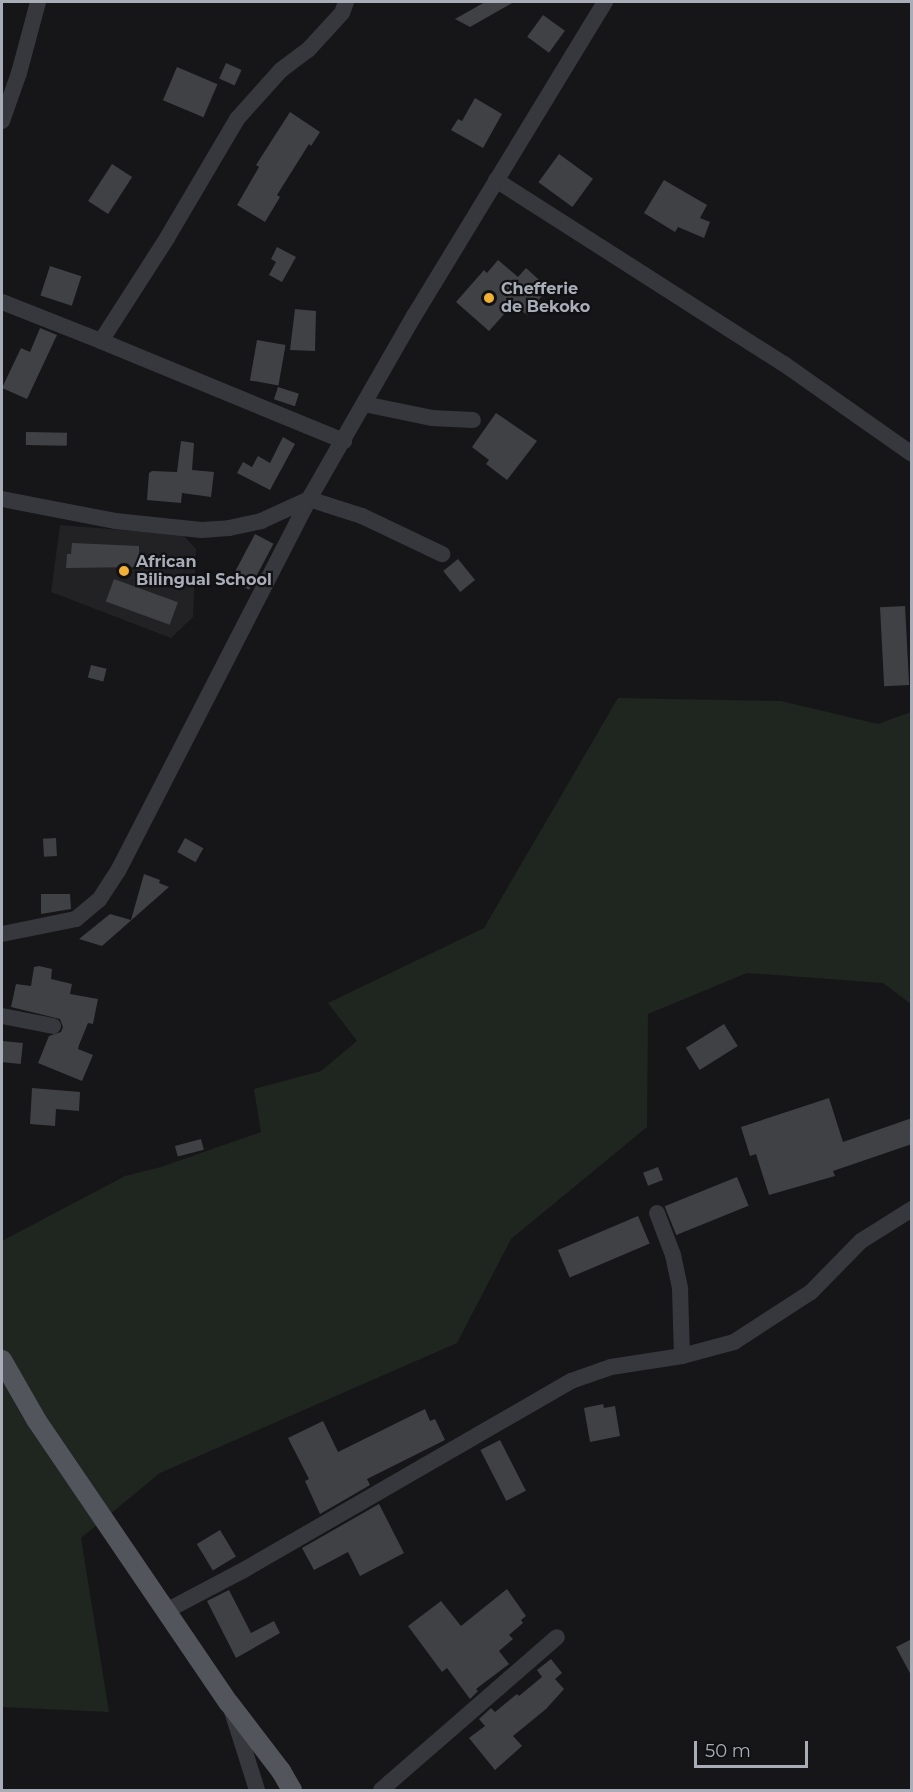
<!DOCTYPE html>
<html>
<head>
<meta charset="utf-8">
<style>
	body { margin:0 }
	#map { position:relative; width:913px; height:1792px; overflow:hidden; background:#161618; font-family:Montserrat,sans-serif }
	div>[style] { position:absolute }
	.built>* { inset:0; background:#222225 }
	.green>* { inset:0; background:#1e261f }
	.building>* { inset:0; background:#404145; transform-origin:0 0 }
	.minor>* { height:16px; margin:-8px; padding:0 8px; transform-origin:8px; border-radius:8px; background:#37383d }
	.major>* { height:20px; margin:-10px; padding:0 10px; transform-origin:10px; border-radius:10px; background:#53555c }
	.dots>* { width:16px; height:16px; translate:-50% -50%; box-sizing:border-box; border:3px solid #111113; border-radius:50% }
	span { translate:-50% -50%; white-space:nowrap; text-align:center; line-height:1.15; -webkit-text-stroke:4.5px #111113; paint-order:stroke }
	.poi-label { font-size:16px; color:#a8adb8; font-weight:700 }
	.left { translate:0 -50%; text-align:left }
	.frame { position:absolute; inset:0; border:3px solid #a8adb8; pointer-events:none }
	.scale { position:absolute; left:694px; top:1741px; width:114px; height:27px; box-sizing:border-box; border:3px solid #a8adb8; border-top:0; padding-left:8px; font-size:18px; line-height:21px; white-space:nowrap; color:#a8adb8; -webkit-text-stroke:4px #111113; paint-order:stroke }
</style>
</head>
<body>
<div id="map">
	<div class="built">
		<i style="clip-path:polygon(60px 525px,183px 535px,196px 549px,193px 617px,171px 638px,51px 592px)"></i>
	</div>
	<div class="green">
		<i style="clip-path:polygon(618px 698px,781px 701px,878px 724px,911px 712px,911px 1004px,883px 983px,747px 973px,648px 1014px,647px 1127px,511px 1239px,457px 1343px,160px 1473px,81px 1538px,109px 1712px,2px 1707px,2px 1241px,125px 1176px,161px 1167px,261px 1132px,254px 1089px,321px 1071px,357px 1041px,328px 1003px,484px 928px)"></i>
	</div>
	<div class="building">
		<i style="clip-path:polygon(485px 2px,514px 2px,470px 27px,455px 19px)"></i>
		<i style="left:543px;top:15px;width:27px;height:27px;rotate:36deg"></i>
		<i style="left:226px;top:63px;width:17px;height:17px;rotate:24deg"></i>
		<i style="left:177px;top:67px;width:44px;height:36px;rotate:23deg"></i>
		<i style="clip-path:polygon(475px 98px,502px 114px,483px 148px,451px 130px,458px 119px,462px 121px)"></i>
		<i style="clip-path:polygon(290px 112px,320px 132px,311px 146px,309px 144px,277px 195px,280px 197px,265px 222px,237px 205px,259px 167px,256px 165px)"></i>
		<i style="left:559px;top:154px;width:42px;height:35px;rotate:36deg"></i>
		<i style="left:112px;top:164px;width:24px;height:44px;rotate:33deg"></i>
		<i style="clip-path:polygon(664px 180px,707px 205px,700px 218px,710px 222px,704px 238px,678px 227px,675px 232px,644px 213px)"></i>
		<i style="clip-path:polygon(277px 247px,296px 257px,282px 282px,269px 275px,276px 262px,271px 259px)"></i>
		<i style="clip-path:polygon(498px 260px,518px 277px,526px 268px,548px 288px,527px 315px,513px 304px,489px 331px,456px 302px,484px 270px,487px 273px)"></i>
		<i style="left:50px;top:266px;width:33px;height:31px;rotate:18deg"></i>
		<i style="clip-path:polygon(295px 309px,316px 311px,315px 351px,290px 350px)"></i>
		<i style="clip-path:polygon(40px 328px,57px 335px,27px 399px,2px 388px,21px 348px,30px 352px)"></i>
		<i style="left:257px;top:340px;width:29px;height:41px;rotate:10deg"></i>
		<i style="left:278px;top:387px;width:22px;height:13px;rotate:18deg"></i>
		<i style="clip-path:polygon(496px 413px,537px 441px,507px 480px,486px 464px,489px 460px,472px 447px)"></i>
		<i style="left:26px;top:432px;width:41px;height:13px;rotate:1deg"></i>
		<i style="clip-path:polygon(283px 437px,295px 444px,270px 490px,237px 473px,243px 462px,252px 467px,258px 456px,270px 463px)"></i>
		<i style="clip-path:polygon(181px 441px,194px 443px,192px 470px,214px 472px,211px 497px,182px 493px,181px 503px,147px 500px,149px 473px,152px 471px,177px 472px)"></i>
		<i style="left:255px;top:534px;width:21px;height:52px;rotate:28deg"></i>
		<i style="clip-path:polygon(72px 543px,139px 546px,139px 567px,66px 568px,67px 554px,71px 554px)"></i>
		<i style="left:458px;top:559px;width:27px;height:19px;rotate:51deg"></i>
		<i style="left:114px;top:579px;width:68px;height:24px;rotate:20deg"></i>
		<i style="left:905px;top:606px;width:79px;height:25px;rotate:87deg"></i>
		<i style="left:91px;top:665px;width:16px;height:13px;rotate:14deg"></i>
		<i style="left:56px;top:838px;width:18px;height:13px;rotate:87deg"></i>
		<i style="left:185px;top:838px;width:21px;height:16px;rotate:29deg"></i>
		<i style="clip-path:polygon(144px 874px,160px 880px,159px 883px,169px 887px,102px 946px,79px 939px,110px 914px,131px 920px)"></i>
		<i style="clip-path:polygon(41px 894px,70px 894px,71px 909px,41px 914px)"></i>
		<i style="clip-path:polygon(39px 966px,52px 969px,51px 979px,72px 984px,70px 994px,98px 999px,93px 1024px,88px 1023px,79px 1045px,78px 1049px,93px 1055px,82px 1081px,38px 1063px,49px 1036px,61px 1032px,63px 1027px,60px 1019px,11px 1007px,16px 984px,31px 986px,34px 967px)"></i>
		<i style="left:724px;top:1024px;width:26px;height:45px;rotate:58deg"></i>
		<i style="left:3px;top:1041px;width:20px;height:21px;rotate:6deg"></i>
		<i style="clip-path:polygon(32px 1088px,80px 1092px,79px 1111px,56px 1109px,55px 1126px,30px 1124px)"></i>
		<i style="clip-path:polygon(829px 1098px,843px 1142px,912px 1118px,912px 1144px,833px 1171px,835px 1176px,769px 1195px,756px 1154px,750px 1156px,741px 1127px)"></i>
		<i style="left:201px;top:1139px;width:11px;height:27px;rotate:75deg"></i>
		<i style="left:658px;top:1167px;width:14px;height:16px;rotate:69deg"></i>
		<i style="left:737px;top:1177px;width:31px;height:78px;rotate:68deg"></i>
		<i style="left:638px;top:1216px;width:30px;height:87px;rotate:67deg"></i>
		<i style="clip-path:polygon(603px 1404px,604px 1408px,615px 1406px,620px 1436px,590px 1442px,584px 1408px)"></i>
		<i style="clip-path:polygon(425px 1409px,430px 1421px,435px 1419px,445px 1440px,367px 1479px,370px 1485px,320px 1514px,305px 1481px,309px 1479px,288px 1438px,323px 1421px,338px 1452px)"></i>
		<i style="left:500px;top:1440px;width:57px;height:22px;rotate:63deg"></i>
		<i style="clip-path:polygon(379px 1504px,404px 1553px,360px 1576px,348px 1552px,314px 1570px,302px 1548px)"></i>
		<i style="left:220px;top:1530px;width:31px;height:27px;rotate:59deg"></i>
		<i style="clip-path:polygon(507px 1589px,526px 1616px,521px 1620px,523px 1623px,509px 1635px,513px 1639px,499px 1651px,509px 1664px,476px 1689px,478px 1691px,470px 1699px,447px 1668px,442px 1672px,408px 1626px,441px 1601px,461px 1626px)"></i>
		<i style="clip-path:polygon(229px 1590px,251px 1633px,274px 1621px,280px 1633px,236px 1658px,207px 1601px)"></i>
		<i style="clip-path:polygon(912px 1639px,912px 1677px,896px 1647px)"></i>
		<i style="clip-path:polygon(551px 1659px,562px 1673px,555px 1679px,564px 1689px,546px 1709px,513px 1736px,522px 1746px,495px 1770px,469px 1738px,485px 1726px,479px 1719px,491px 1708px,495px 1712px,517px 1694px,519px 1696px,542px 1677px,537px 1670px)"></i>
	</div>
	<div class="minor">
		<i style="left:2px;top:121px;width:51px;rotate:-70.5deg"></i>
		<i style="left:19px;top:73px;width:73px;rotate:-75deg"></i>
		<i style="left:496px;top:180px;width:342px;rotate:32.6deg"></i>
		<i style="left:784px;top:364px;width:156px;rotate:35.1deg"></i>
		<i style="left:2px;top:302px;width:106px;rotate:21.5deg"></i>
		<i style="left:101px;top:341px;width:122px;rotate:-57.3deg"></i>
		<i style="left:167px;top:238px;width:138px;rotate:-59.5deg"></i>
		<i style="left:237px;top:119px;width:66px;rotate:-48.1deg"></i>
		<i style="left:281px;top:70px;width:34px;rotate:-37deg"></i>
		<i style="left:308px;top:50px;width:50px;rotate:-47.4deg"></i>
		<i style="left:342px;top:13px;width:12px;rotate:-70deg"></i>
		<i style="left:101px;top:341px;width:263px;rotate:22.4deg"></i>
		<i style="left:364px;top:404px;width:69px;rotate:11.6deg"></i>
		<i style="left:432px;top:418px;width:41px;rotate:2.8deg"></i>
		<i style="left:2px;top:499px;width:115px;rotate:11deg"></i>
		<i style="left:115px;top:521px;width:87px;rotate:5.9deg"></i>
		<i style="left:202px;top:530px;width:27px;rotate:-4deg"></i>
		<i style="left:229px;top:528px;width:33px;rotate:-12deg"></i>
		<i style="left:261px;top:521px;width:53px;rotate:-24.6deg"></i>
		<i style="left:309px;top:499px;width:56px;rotate:17.8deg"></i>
		<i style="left:362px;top:516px;width:89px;rotate:25.4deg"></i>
		<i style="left:2px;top:934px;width:76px;rotate:-11.5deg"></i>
		<i style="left:76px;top:919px;width:30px;rotate:-40deg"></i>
		<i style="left:99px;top:900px;width:35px;rotate:-57deg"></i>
		<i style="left:118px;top:871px;width:418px;rotate:-62.8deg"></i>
		<i style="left:309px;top:499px;width:211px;rotate:-60.2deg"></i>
		<i style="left:414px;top:316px;width:368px;rotate:-58.7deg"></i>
		<i style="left:2px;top:1016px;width:52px;rotate:11.1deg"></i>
		<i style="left:657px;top:1213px;width:45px;rotate:69.1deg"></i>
		<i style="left:673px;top:1255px;width:35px;rotate:78deg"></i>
		<i style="left:680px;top:1289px;width:67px;rotate:88.3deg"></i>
		<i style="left:166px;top:1611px;width:86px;rotate:-27.8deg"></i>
		<i style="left:242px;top:1571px;width:380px;rotate:-30deg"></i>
		<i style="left:571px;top:1381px;width:42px;rotate:-19.3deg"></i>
		<i style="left:611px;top:1367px;width:72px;rotate:-8.8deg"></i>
		<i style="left:682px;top:1356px;width:54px;rotate:-15.1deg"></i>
		<i style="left:734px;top:1342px;width:92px;rotate:-33deg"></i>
		<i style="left:811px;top:1292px;width:71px;rotate:-45.6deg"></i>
		<i style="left:861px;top:1241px;width:60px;rotate:-32.1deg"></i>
		<i style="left:231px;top:1708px;width:86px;rotate:72.4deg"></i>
		<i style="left:381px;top:1790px;width:233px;rotate:-41deg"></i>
	</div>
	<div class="major">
		<i style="left:2px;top:1360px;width:70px;rotate:60.2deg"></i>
		<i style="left:37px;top:1421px;width:341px;rotate:55.8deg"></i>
		<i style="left:229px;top:1703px;width:86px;rotate:52.6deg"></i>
		<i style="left:281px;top:1771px;width:22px;rotate:60deg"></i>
	</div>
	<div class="dots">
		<i style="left:489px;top:298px;background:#f2b134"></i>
		<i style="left:124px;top:571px;background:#f2b134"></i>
	</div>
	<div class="poi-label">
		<span class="left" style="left:501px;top:298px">Chefferie<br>de Bekoko</span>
		<span class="left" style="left:136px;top:571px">African<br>Bilingual School</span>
	</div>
	<div class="frame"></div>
	<div class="scale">50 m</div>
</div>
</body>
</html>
